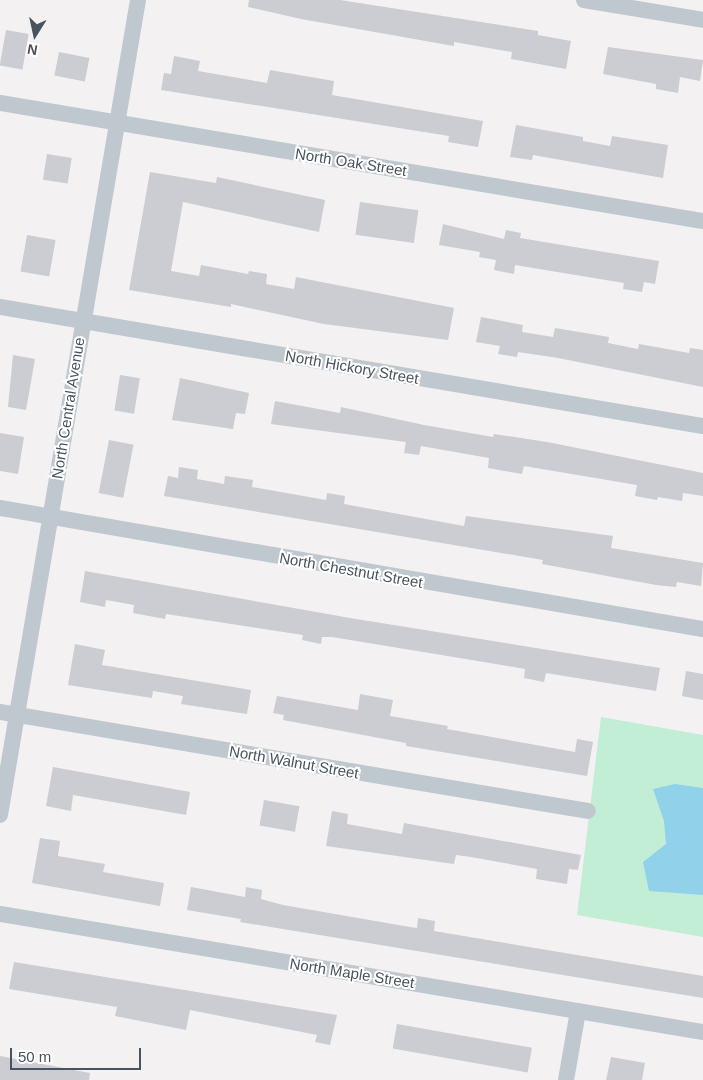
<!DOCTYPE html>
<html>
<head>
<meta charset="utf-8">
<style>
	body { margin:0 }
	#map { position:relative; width:703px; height:1080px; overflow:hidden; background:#f3f1f1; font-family:Arial,sans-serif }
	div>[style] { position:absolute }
	.green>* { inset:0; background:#c2eed5 }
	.water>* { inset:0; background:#91d1e9 }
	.building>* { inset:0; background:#cbcdd3; transform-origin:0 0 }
	.street>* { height:16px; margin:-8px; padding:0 8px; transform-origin:8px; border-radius:8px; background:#bfc7cf }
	span { translate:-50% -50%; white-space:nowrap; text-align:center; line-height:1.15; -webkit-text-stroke:4px #fff; paint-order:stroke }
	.street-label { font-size:15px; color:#49535d }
	.north { position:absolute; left:10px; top:10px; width:50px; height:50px; -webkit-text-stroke:4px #fff; paint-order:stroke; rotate:190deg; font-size:14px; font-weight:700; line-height:20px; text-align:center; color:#49535d }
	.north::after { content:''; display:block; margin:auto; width:18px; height:22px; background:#49535d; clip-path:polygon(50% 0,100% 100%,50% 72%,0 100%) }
	.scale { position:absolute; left:10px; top:1048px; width:131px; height:22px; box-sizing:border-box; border:2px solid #49535d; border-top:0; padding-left:6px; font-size:15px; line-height:18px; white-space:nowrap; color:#49535d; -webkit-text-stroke:4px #fff; paint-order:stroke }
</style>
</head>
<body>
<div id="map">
	<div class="green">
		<i style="clip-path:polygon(601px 717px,703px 735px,703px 937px,577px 915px)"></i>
	</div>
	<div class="water">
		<i style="clip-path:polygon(675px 784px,703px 788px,703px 895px,649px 891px,643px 862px,666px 844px,664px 821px,653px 789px)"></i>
	</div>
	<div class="building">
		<i style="clip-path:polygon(249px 0,340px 0,538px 31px,538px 35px,571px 41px,566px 69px,511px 59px,512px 52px,454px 42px,454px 46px,301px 19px,248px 7px)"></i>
		<i style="left:6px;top:30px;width:23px;height:36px;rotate:10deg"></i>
		<i style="clip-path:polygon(608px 47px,703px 60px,700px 81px,680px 77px,678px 93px,656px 89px,656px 84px,603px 74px)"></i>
		<i style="left:59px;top:52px;width:31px;height:24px;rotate:11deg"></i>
		<i style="clip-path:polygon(174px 56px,200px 61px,198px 71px,267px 83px,270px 70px,334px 81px,332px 95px,483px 121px,478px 147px,448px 142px,449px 136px,161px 90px,164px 73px,171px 74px)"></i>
		<i style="clip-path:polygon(516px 125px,583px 137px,583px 141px,610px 146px,612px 136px,668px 145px,663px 178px,533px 155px,532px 160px,510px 157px)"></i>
		<i style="left:47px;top:154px;width:25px;height:26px;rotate:9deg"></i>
		<i style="clip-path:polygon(150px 172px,216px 183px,217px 177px,325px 200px,319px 232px,183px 202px,171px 271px,199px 276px,201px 265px,248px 274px,249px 271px,267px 274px,266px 284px,294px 289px,296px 277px,454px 308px,448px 340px,324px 324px,231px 304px,231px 307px,129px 290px)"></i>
		<i style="left:360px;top:202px;width:59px;height:33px;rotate:8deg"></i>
		<i style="clip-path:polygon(443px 224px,504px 239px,506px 230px,521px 233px,520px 238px,659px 261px,655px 284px,644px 282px,642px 292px,623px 289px,624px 283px,515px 265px,514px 274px,494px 270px,496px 260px,479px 257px,480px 252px,439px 245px)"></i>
		<i style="left:27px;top:235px;width:29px;height:37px;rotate:10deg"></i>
		<i style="clip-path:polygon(481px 317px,523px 325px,522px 332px,553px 337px,555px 328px,609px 337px,608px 343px,638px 349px,639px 344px,689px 353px,690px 348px,703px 350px,703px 387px,558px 358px,518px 352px,517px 357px,498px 354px,500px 346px,476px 342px)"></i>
		<i style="clip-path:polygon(13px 355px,35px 359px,26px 410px,8px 407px)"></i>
		<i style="left:120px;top:375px;width:20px;height:36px;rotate:9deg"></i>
		<i style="clip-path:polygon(180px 378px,249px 393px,245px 414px,236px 413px,233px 429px,172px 420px)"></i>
		<i style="clip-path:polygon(275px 401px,340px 413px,341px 407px,424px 425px,493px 437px,494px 434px,547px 442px,703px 473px,703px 496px,683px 493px,682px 501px,658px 497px,657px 500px,635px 496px,637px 485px,524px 466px,522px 474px,488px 468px,489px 458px,421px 446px,419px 455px,404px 453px,406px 442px,271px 424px)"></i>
		<i style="clip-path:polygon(0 433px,24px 437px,18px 474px,0 471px)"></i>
		<i style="left:109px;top:440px;width:25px;height:54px;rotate:11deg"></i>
		<i style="clip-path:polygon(179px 467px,198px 470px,197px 479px,224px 484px,225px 476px,253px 480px,252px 487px,326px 500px,327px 493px,345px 496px,344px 504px,464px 526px,466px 516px,613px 536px,611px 548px,703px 563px,701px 586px,677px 582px,676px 587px,656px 585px,542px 564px,543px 560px,164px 496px,168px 476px,178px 478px)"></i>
		<i style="clip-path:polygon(85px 571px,350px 618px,660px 668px,656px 691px,546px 673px,544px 682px,524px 678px,525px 669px,490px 663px,332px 637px,322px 637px,321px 644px,302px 640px,303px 635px,166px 614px,165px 619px,133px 613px,134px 605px,106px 600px,105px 607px,80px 602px)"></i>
		<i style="clip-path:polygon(75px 644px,105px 650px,102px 665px,251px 690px,247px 714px,181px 704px,183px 696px,153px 691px,152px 698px,68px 685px)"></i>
		<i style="clip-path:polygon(686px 671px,703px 674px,703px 700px,682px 696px)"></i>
		<i style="clip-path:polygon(360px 694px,393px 700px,390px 716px,448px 726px,447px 729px,575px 752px,577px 739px,593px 742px,587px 776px,406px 746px,406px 743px,283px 720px,284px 715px,273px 713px,277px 696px,358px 710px)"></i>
		<i style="clip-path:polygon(53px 767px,190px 792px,186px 815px,73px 795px,71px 811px,46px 806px)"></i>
		<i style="left:264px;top:800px;width:36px;height:26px;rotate:10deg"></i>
		<i style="clip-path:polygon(332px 811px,348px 814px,347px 824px,402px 834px,404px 823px,581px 855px,578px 870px,569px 869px,567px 884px,536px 879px,537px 869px,471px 857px,456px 855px,454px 864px,326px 846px)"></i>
		<i style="clip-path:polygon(40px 838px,60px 841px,58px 856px,105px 864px,103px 872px,164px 883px,160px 906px,32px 883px)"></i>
		<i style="clip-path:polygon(191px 887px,245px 897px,246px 887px,262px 890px,261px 899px,283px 905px,410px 927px,417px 928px,418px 918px,435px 921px,434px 931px,703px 976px,703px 998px,240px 922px,241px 919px,187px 910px)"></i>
		<i style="clip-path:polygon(14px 962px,337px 1015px,330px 1045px,315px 1042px,317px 1035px,190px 1010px,186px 1030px,115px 1016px,117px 1007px,9px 989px)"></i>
		<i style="left:397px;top:1024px;width:137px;height:25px;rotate:10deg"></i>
		<i style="clip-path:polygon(0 1056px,90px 1073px,89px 1080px,0 1080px)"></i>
		<i style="clip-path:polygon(611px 1057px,645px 1063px,642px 1080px,606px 1080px)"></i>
	</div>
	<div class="street">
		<i style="left:584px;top:0;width:121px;rotate:9.5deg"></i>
		<i style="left:0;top:103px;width:713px;rotate:9.53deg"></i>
		<i style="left:0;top:307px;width:713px;rotate:9.61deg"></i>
		<i style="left:0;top:508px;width:713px;rotate:9.77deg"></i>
		<i style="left:0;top:712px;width:596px;rotate:9.56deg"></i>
		<i style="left:0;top:815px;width:827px;rotate:-80.39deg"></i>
		<i style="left:0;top:914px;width:713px;rotate:9.53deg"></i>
		<i style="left:566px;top:1080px;width:70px;rotate:-80.1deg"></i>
	</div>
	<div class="street-label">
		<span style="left:351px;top:162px;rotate:9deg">North Oak Street</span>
		<span style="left:352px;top:367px;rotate:10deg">North Hickory Street</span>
		<span style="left:68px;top:408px;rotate:-81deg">North Central Avenue</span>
		<span style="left:351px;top:570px;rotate:10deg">North Chestnut Street</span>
		<span style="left:294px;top:762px;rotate:10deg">North Walnut Street</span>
		<span style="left:352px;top:973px;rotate:9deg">North Maple Street</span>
	</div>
	<div class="north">N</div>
	<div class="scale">50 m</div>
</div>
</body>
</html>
